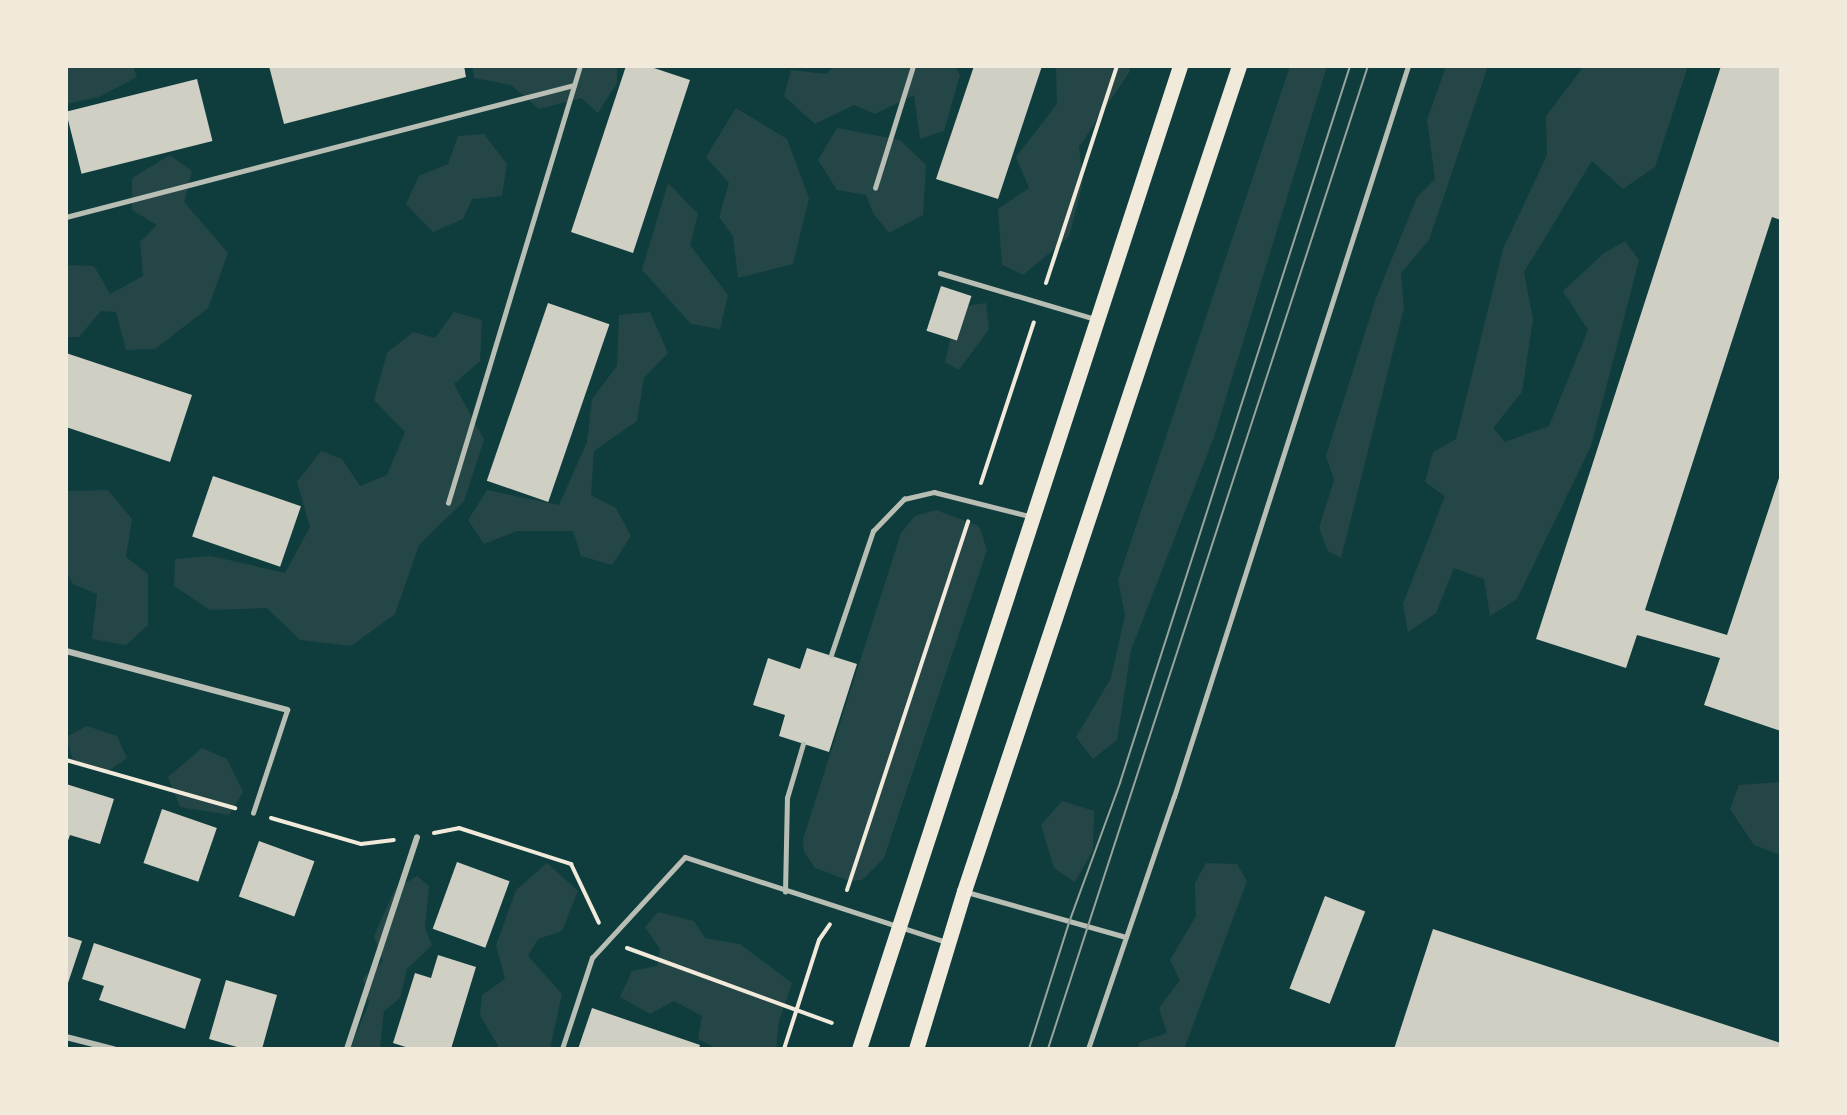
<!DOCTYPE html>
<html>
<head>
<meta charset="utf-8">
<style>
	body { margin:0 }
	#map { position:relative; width:1847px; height:1115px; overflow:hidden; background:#0f3d3e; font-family:Rubik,sans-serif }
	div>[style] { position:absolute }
	.green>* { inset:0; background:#244646 }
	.building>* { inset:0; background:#cfcfc3; transform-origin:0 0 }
	.path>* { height:4px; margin:-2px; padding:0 2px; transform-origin:2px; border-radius:2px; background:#f1e9da }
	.service>* { height:4.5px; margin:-2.25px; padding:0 2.25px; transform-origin:2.25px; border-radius:2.25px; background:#b8beb3 }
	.minor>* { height:6px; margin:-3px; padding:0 3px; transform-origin:3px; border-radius:3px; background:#b8beb3 }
	.primary>* { height:15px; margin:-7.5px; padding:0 7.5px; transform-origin:7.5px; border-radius:7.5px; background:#f1e9da }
	.tram>* { height:1.5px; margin:-0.75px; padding:0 0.75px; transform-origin:0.75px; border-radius:0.75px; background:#97a49c }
	span { translate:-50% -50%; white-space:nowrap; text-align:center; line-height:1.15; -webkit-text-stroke:6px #f1e9da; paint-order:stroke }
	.frame { position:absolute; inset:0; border:68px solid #f1e9da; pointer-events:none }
</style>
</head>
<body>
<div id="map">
	<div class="green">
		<i style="clip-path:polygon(66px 66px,133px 66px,137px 77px,99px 97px,66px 104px)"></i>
		<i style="clip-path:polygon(472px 66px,617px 66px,617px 83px,598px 113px,581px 98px,539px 109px,511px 85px,474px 78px)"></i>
		<i style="clip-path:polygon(835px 66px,955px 66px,960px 75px,944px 131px,920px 139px,914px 95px,875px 114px,854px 105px,815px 124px,784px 96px,791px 70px,826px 74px)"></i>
		<i style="clip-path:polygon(1056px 66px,1128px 66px,1130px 71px,1079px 147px,1083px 182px,1069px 237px,1023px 275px,1002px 265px,998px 209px,1029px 188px,1016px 157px,1057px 104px)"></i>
		<i style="clip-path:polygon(1290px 66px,1327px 66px,1214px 437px,1131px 650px,1117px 740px,1093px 759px,1076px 737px,1111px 678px,1125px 615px,1118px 580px)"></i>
		<i style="clip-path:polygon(1446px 66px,1488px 66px,1429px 240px,1401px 273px,1404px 308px,1341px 558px,1328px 551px,1319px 528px,1334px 480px,1326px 456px,1376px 298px,1417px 197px,1435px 179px,1427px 120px)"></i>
		<i style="clip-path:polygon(1584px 66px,1688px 66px,1655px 167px,1623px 189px,1592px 161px,1524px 272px,1533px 319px,1522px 392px,1493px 428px,1505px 442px,1549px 426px,1588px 330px,1563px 291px,1604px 253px,1625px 241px,1639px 260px,1591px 446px,1517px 599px,1490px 616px,1484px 579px,1454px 568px,1436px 613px,1408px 632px,1403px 604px,1445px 496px,1425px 482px,1433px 452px,1456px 439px,1503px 249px,1547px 155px,1546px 116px)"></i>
		<i style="clip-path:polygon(736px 108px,787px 139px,809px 198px,793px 264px,738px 278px,733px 236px,719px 217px,729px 183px,706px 157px)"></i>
		<i style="clip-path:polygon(837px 128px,900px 140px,926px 165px,923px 215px,889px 233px,873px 213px,866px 195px,837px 190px,818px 160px)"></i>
		<i style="clip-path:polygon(484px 134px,507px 164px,502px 196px,472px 199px,463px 219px,433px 232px,406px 204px,419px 176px,448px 164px,458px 136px)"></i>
		<i style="clip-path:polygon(170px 155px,192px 171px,184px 202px,228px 253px,208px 308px,155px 349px,126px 350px,116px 312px,101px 311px,79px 337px,66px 337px,66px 265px,94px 266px,110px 294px,143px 276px,140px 242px,157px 225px,132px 210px,132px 178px)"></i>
		<i style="clip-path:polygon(668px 183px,698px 214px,690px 245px,728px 295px,720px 329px,691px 324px,642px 270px)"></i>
		<i style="clip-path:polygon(986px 303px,989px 329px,959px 370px,945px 362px,958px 307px)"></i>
		<i style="clip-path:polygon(454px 312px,482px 320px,480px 361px,454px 384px,484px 440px,464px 501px,419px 545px,395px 614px,351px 646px,300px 640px,267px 608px,210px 610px,174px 586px,175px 559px,211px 556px,285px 573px,310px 527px,297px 482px,321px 451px,342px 459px,360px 486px,387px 475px,405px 432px,374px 400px,387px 353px,413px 332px,435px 338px)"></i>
		<i style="clip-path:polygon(650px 312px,668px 353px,644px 378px,637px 421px,594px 451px,591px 495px,616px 508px,631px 536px,612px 565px,581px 556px,573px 531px,517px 531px,484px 544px,468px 520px,487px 490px,559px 505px,587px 442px,592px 399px,617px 366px,619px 315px)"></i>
		<i style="clip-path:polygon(108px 490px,132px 519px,126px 557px,148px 574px,148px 625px,126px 645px,92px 639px,97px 594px,73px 584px,66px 571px,66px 491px)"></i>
		<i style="clip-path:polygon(936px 510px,979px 526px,987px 550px,884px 858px,862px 880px,850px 881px,815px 868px,804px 852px,803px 839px,901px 533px,915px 516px)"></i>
		<i style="clip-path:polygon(87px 726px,117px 736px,127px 758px,107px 772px,74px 764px,66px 737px)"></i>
		<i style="clip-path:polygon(202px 748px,227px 759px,243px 792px,229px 815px,180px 807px,168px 777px)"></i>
		<i style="clip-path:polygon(1781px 782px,1781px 855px,1754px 845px,1730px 809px,1739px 785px)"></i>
		<i style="clip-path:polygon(1062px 801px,1094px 811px,1093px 850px,1075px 882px,1054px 868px,1041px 825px)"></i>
		<i style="clip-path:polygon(547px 863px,578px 891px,562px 931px,538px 939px,528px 956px,562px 994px,550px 1049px,500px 1049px,480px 1015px,482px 995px,505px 979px,496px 945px,516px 890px)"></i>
		<i style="clip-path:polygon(1206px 863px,1237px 864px,1247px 881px,1184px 1049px,1137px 1049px,1140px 1042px,1167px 1033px,1159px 1008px,1180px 980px,1170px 960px,1196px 916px,1195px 883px)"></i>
		<i style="clip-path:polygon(417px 876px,429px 886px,425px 928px,432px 945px,407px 969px,400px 998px,384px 1011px,380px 1049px,350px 1049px,369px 1003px,363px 978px,383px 961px,374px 936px,395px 889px)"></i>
		<i style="clip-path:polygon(658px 912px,694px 921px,705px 938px,740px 944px,792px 983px,779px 1021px,776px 1049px,717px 1049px,698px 1039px,702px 1016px,674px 1001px,650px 1014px,620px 997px,632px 971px,657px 966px,660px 949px,645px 927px)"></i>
	</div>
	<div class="building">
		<i style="clip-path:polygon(269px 66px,464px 66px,466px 77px,284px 124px)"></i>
		<i style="clip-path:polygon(626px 66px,648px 66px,690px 80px,633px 253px,571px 232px)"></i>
		<i style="clip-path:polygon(974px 66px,1042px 66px,998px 199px,936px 179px)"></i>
		<i style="clip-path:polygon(1721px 66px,1781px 66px,1781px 220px,1772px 217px,1645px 610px,1727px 635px,1781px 472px,1781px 731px,1704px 705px,1720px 658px,1637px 635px,1626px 668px,1536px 639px)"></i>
		<i style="left:197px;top:79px;width:64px;height:135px;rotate:76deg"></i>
		<i style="left:941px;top:286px;width:32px;height:47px;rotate:18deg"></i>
		<i style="left:548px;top:303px;width:65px;height:188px;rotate:19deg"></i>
		<i style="clip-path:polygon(66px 353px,192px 395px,170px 462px,66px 427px)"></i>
		<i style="left:213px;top:476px;width:93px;height:64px;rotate:19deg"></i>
		<i style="clip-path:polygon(807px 648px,857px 664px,829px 752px,779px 736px,785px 715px,753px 705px,768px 658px,800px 669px)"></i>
		<i style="clip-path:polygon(66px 784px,114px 799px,100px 844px,70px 835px,66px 846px)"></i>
		<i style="left:162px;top:809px;width:58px;height:57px;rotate:19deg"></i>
		<i style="left:259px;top:841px;width:59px;height:59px;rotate:20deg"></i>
		<i style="left:457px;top:862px;width:56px;height:71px;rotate:20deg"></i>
		<i style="left:1325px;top:896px;width:43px;height:99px;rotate:21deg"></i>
		<i style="clip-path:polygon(1433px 929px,1781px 1043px,1781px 1049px,1394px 1049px)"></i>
		<i style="clip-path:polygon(66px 936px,82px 941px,66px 989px)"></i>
		<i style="clip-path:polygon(94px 943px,201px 979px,185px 1029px,99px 1000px,104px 986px,82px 979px)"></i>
		<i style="clip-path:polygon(438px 955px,476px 967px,451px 1049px,412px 1049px,393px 1043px,415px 973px,431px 978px)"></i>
		<i style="clip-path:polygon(226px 980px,277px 995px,262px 1049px,244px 1049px,209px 1039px)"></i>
		<i style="clip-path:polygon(592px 1008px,700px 1045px,699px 1049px,578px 1049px)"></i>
	</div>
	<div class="path">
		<i style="left:1046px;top:283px;width:228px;rotate:-71.9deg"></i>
		<i style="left:981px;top:483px;width:169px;rotate:-71.8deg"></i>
		<i style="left:66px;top:760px;width:176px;rotate:15.9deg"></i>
		<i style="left:271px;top:818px;width:94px;rotate:16.1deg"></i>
		<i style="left:361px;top:844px;width:33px;rotate:-7deg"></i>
		<i style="left:434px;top:833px;width:25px;rotate:-11deg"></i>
		<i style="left:459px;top:828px;width:118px;rotate:17.8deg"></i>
		<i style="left:571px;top:864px;width:65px;rotate:64.6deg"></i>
		<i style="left:847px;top:890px;width:388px;rotate:-71.8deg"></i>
		<i style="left:627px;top:948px;width:218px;rotate:20.1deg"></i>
		<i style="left:784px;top:1049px;width:114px;rotate:-72.2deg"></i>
		<i style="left:819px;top:940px;width:19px;rotate:-55deg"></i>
	</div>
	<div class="service">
		<i style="left:875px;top:188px;width:128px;rotate:-72.7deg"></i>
		<i style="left:66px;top:217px;width:525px;rotate:-14.57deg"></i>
		<i style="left:940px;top:273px;width:162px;rotate:16.5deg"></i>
		<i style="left:448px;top:503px;width:457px;rotate:-73.2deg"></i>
		<i style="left:831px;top:655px;width:131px;rotate:-71.3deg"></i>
		<i style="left:873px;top:531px;width:45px;rotate:-45.9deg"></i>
		<i style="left:904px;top:499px;width:31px;rotate:-13deg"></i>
		<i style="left:934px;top:492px;width:98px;rotate:14.2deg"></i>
		<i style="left:253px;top:813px;width:108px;rotate:-71.7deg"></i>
		<i style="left:785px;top:892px;width:94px;rotate:-88.8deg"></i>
		<i style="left:787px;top:798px;width:56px;rotate:-73.5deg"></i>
		<i style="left:967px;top:892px;width:162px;rotate:15.8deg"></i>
		<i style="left:562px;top:1049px;width:96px;rotate:-71.8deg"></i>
		<i style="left:592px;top:958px;width:137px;rotate:-47.4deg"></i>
		<i style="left:685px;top:857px;width:274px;rotate:18deg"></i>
		<i style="left:1088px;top:1049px;width:266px;rotate:-71.2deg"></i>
		<i style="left:1174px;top:797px;width:768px;rotate:-72.25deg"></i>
	</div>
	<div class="minor">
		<i style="left:66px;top:651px;width:229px;rotate:14.9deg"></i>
		<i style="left:66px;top:1037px;width:49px;rotate:14.3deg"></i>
		<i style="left:347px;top:1049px;width:223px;rotate:-71.7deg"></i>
	</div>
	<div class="primary">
		<i style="left:859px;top:1049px;width:1034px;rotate:-71.92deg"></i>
		<i style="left:916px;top:1049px;width:165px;rotate:-73.1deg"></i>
		<i style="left:964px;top:891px;width:870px;rotate:-71.57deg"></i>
	</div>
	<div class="tram">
		<i style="left:1029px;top:1049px;width:135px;rotate:-72.4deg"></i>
		<i style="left:1070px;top:920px;width:146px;rotate:-69.9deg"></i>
		<i style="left:1120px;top:783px;width:753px;rotate:-72.21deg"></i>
		<i style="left:1048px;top:1049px;width:1034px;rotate:-71.97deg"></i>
	</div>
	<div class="frame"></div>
</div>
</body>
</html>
